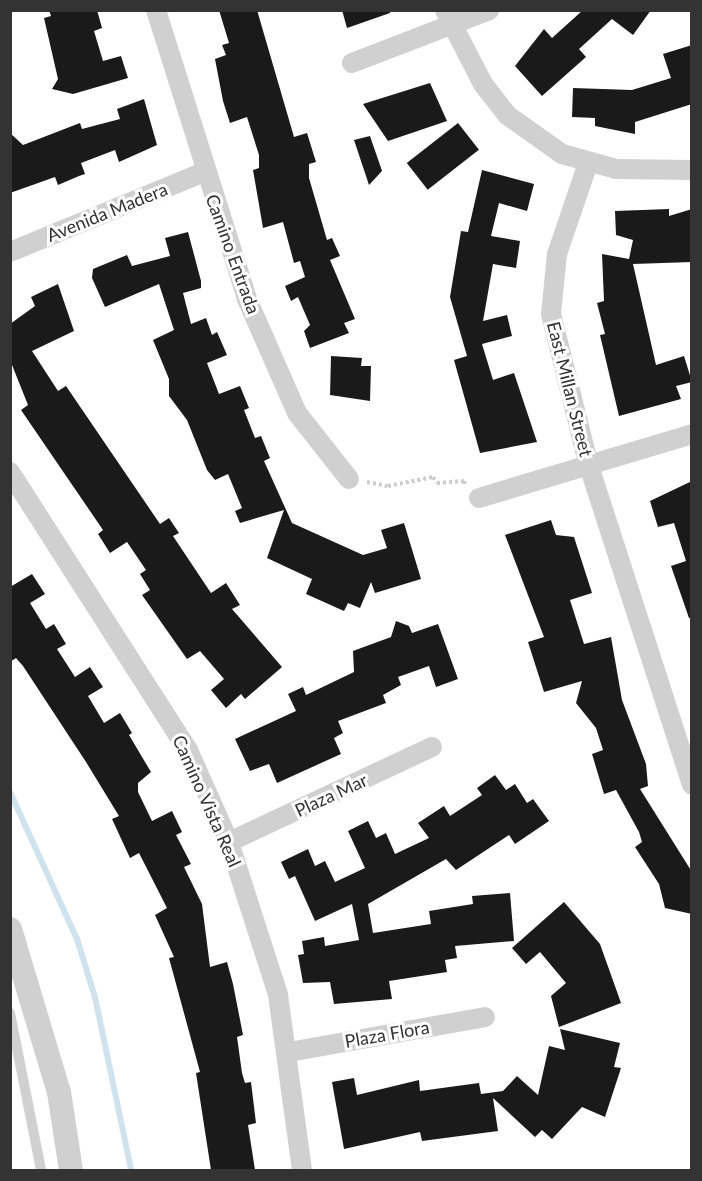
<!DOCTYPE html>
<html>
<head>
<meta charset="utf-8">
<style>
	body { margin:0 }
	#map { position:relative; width:702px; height:1181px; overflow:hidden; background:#fff; font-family:Lato,sans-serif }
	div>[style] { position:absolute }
	.stream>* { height:6px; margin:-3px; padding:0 3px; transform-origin:3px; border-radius:3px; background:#cfe2ee }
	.building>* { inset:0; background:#1a1a1a; transform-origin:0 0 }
	.path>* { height:4px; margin-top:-2px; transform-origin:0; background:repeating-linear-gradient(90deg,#cdcdcd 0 3px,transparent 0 6px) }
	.service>* { height:10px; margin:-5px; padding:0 5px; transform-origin:5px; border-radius:5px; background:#d0d0d0 }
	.minor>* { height:20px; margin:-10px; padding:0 10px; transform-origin:10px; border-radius:10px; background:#d0d0d0 }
	.tertiary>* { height:24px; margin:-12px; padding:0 12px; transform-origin:12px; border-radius:12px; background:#d0d0d0 }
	span { translate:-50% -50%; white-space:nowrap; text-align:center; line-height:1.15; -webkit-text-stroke:6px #fff; paint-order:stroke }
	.street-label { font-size:18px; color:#333 }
	.frame { position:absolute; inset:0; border:12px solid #333; pointer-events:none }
</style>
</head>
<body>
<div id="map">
	<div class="stream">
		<i style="left:10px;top:792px;width:162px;rotate:65.5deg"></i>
		<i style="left:77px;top:939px;width:61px;rotate:72.8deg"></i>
		<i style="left:95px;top:997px;width:177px;rotate:78.2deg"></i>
	</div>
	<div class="building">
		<i style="clip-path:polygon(49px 10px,97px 10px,102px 28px,94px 31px,103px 61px,121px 56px,128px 78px,73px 94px,52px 89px,58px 79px,44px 18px,51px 16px)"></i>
		<i style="clip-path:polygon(219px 10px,257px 10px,294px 137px,307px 133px,316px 162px,309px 164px,309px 178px,327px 240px,332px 238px,340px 256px,330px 260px,355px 319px,344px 323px,349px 333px,310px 348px,304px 331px,310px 325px,298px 297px,291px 301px,285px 286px,305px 277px,300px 261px,294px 263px,283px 222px,263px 228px,253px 170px,259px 168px,259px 155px,247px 117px,230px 123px,223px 101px,215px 59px,226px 55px,222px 45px,229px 43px)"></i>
		<i style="clip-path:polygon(342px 10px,390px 10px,390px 13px,347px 28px)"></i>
		<i style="clip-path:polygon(583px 10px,651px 10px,633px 35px,612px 19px,579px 49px,586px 57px,542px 96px,515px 66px,544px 29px,552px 38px)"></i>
		<i style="clip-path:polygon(692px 45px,692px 104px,635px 122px,635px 134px,595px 126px,595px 118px,572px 117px,573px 88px,632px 90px,671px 78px,663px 54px)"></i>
		<i style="clip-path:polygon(430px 83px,447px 121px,388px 141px,363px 104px)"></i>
		<i style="clip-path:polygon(144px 99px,157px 145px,119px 162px,115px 150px,81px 163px,85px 174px,79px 176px,58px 185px,55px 177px,10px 193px,10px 133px,23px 145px,80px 123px,82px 129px,120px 119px,117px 109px)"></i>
		<i style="left:458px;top:123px;width:34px;height:65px;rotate:52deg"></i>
		<i style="clip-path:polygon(370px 136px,382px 171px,369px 185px,354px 140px)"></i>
		<i style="clip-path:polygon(482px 170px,534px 184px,527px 211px,499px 203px,491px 236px,520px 241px,516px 268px,493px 264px,483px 321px,507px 315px,512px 336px,482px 344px,493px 380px,514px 373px,537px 442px,480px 453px,454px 360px,467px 356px,450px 297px,461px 231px,468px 232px)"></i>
		<i style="clip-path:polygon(669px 209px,669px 216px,692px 209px,692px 262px,633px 264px,656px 365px,684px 356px,692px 382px,676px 386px,681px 399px,619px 416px,600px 335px,605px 334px,597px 303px,604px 301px,602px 254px,629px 259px,633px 240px,616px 235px,615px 211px)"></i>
		<i style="clip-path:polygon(188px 232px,201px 281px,201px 288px,183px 293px,191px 324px,206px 318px,212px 335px,217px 332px,227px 355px,207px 363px,219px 394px,240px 386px,249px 408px,244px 410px,255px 438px,261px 436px,270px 458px,264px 461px,292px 523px,363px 555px,387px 548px,381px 530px,404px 523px,421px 579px,375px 593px,371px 582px,360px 608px,348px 603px,344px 611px,306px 594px,312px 579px,267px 558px,284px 510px,240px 523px,235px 511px,242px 508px,228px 474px,215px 480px,207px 470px,187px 420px,169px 396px,169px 379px,153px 340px,174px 330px,159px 284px,105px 307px,92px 278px,93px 269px,127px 255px,132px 266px,170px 256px,165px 238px)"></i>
		<i style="clip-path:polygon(58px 284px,74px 331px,32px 351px,58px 391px,66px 386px,160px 524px,169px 518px,179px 533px,173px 536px,211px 593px,226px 583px,240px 605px,232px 609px,282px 667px,245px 699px,241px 694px,226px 708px,211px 690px,224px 679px,200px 651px,187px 659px,142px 595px,150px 590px,140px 574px,146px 570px,127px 542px,110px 553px,98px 534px,103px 530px,21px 410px,28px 405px,10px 360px,10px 324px,35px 306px,31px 297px)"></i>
		<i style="clip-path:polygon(331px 356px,362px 358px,361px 366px,371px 366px,370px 401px,330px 395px)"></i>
		<i style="clip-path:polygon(692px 481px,692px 618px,689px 618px,671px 566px,686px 561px,674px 523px,658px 527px,650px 501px)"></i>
		<i style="clip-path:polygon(551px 520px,556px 535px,574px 537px,592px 593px,570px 600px,584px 644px,611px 637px,622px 700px,646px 764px,648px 786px,640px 789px,692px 872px,692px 914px,665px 908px,659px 884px,635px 847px,642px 842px,639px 832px,616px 790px,604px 794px,592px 754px,603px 750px,596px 728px,576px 703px,582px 681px,544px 692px,528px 642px,544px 637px,505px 535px)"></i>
		<i style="clip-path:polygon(32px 574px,45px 594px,30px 603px,46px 629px,54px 624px,66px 644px,57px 649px,75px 677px,90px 667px,103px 687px,88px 696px,104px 723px,120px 713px,132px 733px,129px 735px,151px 772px,138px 783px,138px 792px,152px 821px,172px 811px,182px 832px,176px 835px,191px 864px,184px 867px,202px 904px,210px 967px,227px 962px,233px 984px,243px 1035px,237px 1037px,242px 1073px,245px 1083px,251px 1082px,256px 1123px,248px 1125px,255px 1170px,211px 1170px,196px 1073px,200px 1072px,169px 958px,174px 957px,155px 915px,167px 908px,139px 853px,130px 858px,112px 819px,119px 816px,86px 762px,23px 666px,16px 658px,10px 662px,10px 587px)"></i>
		<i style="clip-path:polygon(396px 621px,409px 626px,412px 633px,438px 624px,458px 679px,436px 687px,429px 666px,398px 677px,401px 685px,383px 695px,386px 703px,338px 721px,343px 733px,334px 738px,341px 754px,277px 783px,269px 764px,250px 771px,235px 739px,296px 711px,288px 694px,303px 687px,306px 695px,354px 672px,353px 651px,391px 637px)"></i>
		<i style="clip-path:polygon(495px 775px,506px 790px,515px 784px,527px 803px,533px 799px,549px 821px,515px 844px,509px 835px,456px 870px,446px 859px,368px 904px,373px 933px,431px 924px,429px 911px,473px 904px,472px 896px,510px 893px,514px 941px,455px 946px,457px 958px,445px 960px,447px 972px,389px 981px,392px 999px,334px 1004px,330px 982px,303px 983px,298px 955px,304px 954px,302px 941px,324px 937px,325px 946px,359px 940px,352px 904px,315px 921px,295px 876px,289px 879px,281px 862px,308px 849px,315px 866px,325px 861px,335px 882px,365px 868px,348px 831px,368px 821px,376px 838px,386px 833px,395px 854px,429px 838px,418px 823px,444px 806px,450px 816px,482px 795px,477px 788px)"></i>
		<i style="clip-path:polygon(564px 902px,600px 944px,621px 1003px,559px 1027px,551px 996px,566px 983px,540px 952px,526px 964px,512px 948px)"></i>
		<i style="clip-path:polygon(560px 1029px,620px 1043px,614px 1067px,621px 1068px,605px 1117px,582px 1107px,552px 1139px,542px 1130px,535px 1137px,493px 1098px,498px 1131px,422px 1141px,420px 1132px,344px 1149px,332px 1082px,354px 1078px,357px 1095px,419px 1080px,420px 1091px,479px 1083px,481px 1094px,503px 1091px,517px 1076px,538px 1095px,549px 1046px,565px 1050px)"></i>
	</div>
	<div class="path">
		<i style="left:367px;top:482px;width:21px;rotate:11deg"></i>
		<i style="left:388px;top:486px;width:46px;rotate:-11.3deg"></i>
		<i style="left:433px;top:477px;width:7px;rotate:56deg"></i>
		<i style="left:437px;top:483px;width:27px;rotate:-4deg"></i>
		<i style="left:464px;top:481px;width:6px;rotate:81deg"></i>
	</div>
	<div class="service">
		<i style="left:10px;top:1013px;width:160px;rotate:78.8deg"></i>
	</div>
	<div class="minor">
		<i style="left:156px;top:10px;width:303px;rotate:72.5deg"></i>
		<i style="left:247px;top:299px;width:124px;rotate:66.3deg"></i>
		<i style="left:297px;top:413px;width:84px;rotate:51.8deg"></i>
		<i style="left:445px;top:10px;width:83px;rotate:62.8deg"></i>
		<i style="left:483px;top:84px;width:39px;rotate:52deg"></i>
		<i style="left:507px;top:115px;width:67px;rotate:35.3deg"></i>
		<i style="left:562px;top:154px;width:56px;rotate:15.5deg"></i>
		<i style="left:616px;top:169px;width:76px;rotate:0.8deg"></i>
		<i style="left:352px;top:63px;width:147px;rotate:-21.1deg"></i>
		<i style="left:588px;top:163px;width:96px;rotate:108.8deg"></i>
		<i style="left:557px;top:254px;width:60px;rotate:95.7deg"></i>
		<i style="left:551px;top:314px;width:157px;rotate:76deg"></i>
		<i style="left:589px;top:466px;width:335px;rotate:72.1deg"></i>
		<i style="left:10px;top:252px;width:210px;rotate:-22.4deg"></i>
		<i style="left:10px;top:472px;width:330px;rotate:57.4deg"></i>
		<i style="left:188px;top:750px;width:101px;rotate:66deg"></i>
		<i style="left:229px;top:842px;width:161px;rotate:72.2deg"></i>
		<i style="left:278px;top:995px;width:177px;rotate:82.2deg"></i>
		<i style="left:479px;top:498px;width:222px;rotate:-16.7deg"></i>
		<i style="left:229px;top:842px;width:224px;rotate:-25.1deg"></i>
		<i style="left:289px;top:1052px;width:199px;rotate:-10.1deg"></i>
	</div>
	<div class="tertiary">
		<i style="left:10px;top:929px;width:170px;rotate:73.3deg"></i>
		<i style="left:59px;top:1092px;width:79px;rotate:81.3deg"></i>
	</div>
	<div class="street-label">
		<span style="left:107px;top:212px;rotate:-22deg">Avenida Madera</span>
		<span style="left:233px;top:254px;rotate:70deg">Camino Entrada</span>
		<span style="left:570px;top:389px;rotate:76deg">East Millan Street</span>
		<span style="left:331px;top:795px;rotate:-25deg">Plaza Mar</span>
		<span style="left:207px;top:801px;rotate:66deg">Camino Vista Real</span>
		<span style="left:387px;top:1034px;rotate:-10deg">Plaza Flora</span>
	</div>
	<div class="frame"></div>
</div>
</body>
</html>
